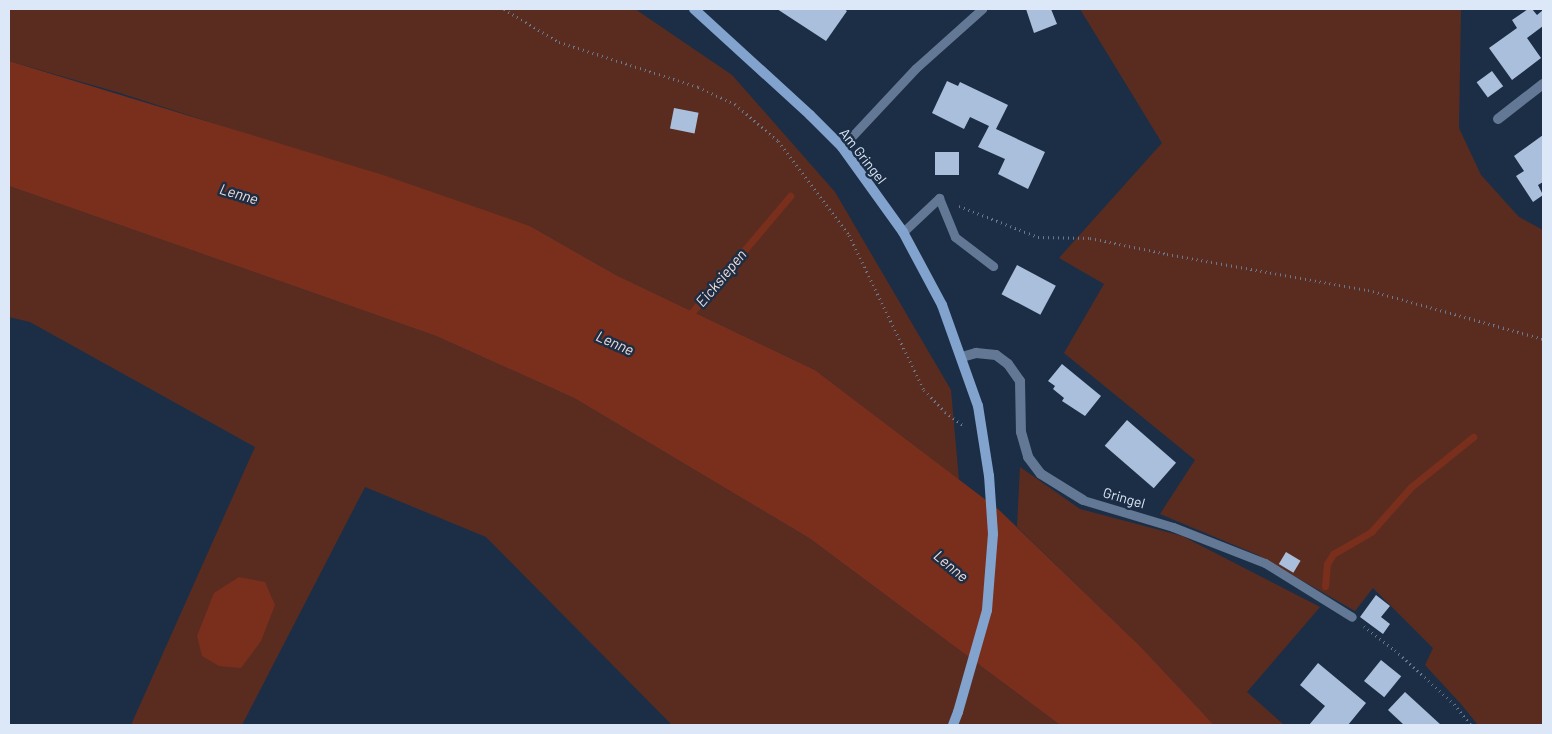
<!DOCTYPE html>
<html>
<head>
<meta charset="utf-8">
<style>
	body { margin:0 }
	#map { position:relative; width:1552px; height:734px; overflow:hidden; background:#1c2e45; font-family:Barlow,sans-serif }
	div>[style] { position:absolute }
	.green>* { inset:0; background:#5a2c20 }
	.water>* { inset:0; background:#792f1b }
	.stream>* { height:7px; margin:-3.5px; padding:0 3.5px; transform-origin:3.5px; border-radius:3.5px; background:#792f1b }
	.building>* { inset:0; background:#a9bfdc; transform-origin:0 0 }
	.path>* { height:3px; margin-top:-1.5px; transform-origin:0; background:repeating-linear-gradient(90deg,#6a798d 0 1px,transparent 0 5px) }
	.lane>* { height:9px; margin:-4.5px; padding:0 4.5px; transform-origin:4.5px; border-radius:4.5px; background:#637894 }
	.street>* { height:10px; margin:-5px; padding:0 5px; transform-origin:5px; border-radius:5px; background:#637894 }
	.secondary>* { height:10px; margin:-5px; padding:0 5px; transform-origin:5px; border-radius:5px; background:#81a3ce }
	.secondary-bridge>* { height:10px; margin:-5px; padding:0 5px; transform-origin:5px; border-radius:5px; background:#81a3ce }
	span { translate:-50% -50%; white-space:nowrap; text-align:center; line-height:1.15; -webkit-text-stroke:5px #1c2e45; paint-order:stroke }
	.street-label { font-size:14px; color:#dce7f7 }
	.water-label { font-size:15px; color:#f2dbd4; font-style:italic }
	.frame { position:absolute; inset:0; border:10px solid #dce7f7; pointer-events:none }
</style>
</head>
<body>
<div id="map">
	<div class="green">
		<i style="clip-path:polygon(9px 9px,635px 9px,732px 75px,835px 192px,951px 390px,959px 480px,815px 370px,616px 275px,530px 226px,120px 93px,9px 61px)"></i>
		<i style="clip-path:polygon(1080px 9px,1461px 9px,1459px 128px,1481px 175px,1519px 217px,1543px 230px,1543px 725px,1478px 725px,1461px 704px,1425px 665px,1433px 648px,1373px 588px,1355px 611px,1258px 555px,1160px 514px,1195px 460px,1064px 353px,1104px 284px,1059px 258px,1162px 143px)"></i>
		<i style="clip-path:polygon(9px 186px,436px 336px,574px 398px,809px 538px,1060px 725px,672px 725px,486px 537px,365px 487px,242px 725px,131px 725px,255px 447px,30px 322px,9px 317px)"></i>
		<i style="clip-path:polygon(1020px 467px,1080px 509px,1182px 536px,1320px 607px,1247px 692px,1284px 725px,1214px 725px,1141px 647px,1017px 527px)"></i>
	</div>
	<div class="water">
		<i style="clip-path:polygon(9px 61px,383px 175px,530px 226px,616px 275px,815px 370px,999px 510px,1141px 647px,1214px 725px,1060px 725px,809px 538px,574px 398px,436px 336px,9px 186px)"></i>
		<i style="clip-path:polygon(239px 577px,265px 582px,275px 605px,261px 641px,241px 668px,219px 666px,202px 656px,197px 636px,214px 593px)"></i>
	</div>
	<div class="stream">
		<i style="left:687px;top:318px;width:160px;rotate:-49.8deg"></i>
		<i style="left:1325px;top:586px;width:22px;rotate:-85deg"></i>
		<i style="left:1327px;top:564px;width:12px;rotate:-59deg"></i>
		<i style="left:1333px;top:554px;width:44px;rotate:-30.1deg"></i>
		<i style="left:1371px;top:532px;width:60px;rotate:-48.4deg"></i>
		<i style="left:1411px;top:487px;width:80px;rotate:-38.9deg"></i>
	</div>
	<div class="building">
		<i style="clip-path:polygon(777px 9px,844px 9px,847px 11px,826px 41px)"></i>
		<i style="clip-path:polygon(1026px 9px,1051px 9px,1057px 24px,1034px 33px)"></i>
		<i style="clip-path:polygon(1528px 9px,1532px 9px,1537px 15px,1543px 10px,1543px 26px,1527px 38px,1541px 58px,1512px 80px,1489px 48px,1517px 28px,1512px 20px)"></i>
		<i style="left:1492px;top:71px;width:19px;height:19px;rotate:54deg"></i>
		<i style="clip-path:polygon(947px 81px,958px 86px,960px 82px,1008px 105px,996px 129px,1045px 152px,1028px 189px,998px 174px,1005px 159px,978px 147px,989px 126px,970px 117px,964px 129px,932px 113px)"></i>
		<i style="left:674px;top:108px;width:25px;height:21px;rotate:11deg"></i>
		<i style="clip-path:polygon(1543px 135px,1543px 182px,1538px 185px,1543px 195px,1533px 202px,1516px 176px,1524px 171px,1514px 156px)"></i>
		<i style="left:959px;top:152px;width:23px;height:24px;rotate:90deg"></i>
		<i style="left:1017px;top:265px;width:44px;height:33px;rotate:28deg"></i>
		<i style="clip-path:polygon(1062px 364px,1101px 396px,1085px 416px,1062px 401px,1064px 398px,1053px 389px,1055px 386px,1048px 381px)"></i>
		<i style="left:1127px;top:420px;width:65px;height:34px;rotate:41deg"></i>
		<i style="left:1286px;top:552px;width:17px;height:14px;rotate:31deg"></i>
		<i style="clip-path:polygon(1376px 595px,1390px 606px,1381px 617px,1390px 624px,1383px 634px,1360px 617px)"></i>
		<i style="left:1381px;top:660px;width:26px;height:27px;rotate:39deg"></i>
		<i style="clip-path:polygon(1318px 663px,1366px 703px,1348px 725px,1309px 725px,1325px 706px,1300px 685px)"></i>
		<i style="clip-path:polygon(1405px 692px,1441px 725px,1404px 725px,1388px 710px)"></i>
	</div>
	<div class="path">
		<i style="left:504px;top:9px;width:64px;rotate:31deg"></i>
		<i style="left:559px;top:42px;width:146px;rotate:17.9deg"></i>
		<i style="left:698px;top:87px;width:41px;rotate:24.7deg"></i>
		<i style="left:735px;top:104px;width:57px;rotate:40.7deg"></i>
		<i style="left:778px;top:141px;width:118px;rotate:52.9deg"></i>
		<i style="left:849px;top:235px;width:172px;rotate:64.2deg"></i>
		<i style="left:924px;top:390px;width:30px;rotate:46deg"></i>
		<i style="left:945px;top:412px;width:24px;rotate:36deg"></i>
		<i style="left:959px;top:206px;width:85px;rotate:21.4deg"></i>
		<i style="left:1038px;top:237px;width:52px;rotate:1.1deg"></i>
		<i style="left:1090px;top:238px;width:79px;rotate:11.7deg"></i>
		<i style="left:1167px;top:254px;width:204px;rotate:10.2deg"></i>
		<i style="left:1368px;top:290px;width:182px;rotate:15.6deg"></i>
		<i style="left:1364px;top:626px;width:39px;rotate:38deg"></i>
		<i style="left:1395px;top:650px;width:80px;rotate:42.5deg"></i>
		<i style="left:1454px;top:704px;width:27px;rotate:51deg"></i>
	</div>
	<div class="lane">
		<i style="left:842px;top:147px;width:108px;rotate:-46.9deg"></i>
		<i style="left:916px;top:68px;width:89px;rotate:-41.8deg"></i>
		<i style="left:903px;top:232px;width:50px;rotate:-43.4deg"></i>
		<i style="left:939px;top:198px;width:42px;rotate:67.7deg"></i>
		<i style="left:955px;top:237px;width:48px;rotate:37.3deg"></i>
		<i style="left:1083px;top:500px;width:94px;rotate:16.7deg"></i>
		<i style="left:1173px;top:527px;width:99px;rotate:21.4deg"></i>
		<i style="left:1265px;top:563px;width:102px;rotate:31.8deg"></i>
	</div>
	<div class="street">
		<i style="left:1498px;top:119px;width:57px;rotate:-37.9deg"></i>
		<i style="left:962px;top:357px;width:15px;rotate:-16deg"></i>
		<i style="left:976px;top:353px;width:20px;rotate:6deg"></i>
		<i style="left:996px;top:355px;width:15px;rotate:37deg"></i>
		<i style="left:1008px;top:364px;width:21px;rotate:55deg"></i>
		<i style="left:1020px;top:381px;width:51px;rotate:88.9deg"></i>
		<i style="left:1021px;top:432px;width:26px;rotate:74deg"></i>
		<i style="left:1028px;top:457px;width:21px;rotate:53deg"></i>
		<i style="left:1041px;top:474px;width:49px;rotate:31.8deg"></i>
	</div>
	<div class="secondary">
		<i style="left:694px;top:9px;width:157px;rotate:42.4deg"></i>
		<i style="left:810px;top:115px;width:45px;rotate:45deg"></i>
		<i style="left:842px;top:147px;width:105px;rotate:54.3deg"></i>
		<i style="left:903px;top:232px;width:83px;rotate:61.9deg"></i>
		<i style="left:942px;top:305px;width:107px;rotate:70.4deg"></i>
	</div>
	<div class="secondary-bridge">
		<i style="left:953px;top:725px;width:14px;rotate:-69deg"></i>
		<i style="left:958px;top:712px;width:106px;rotate:-74.1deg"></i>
		<i style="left:987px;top:610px;width:76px;rotate:-85.5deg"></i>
		<i style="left:993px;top:534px;width:58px;rotate:-93.9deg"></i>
		<i style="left:989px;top:476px;width:71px;rotate:-98.9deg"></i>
	</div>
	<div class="street-label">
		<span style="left:863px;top:156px;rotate:52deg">Am Gringel</span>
		<span style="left:1124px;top:498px;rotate:16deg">Gringel</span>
	</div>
	<div class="water-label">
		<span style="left:239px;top:194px;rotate:17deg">Lenne</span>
		<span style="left:721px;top:278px;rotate:-50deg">Eicksiepen</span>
		<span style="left:615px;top:343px;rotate:24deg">Lenne</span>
		<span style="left:951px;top:566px;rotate:40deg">Lenne</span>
	</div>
	<div class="frame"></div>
</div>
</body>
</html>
